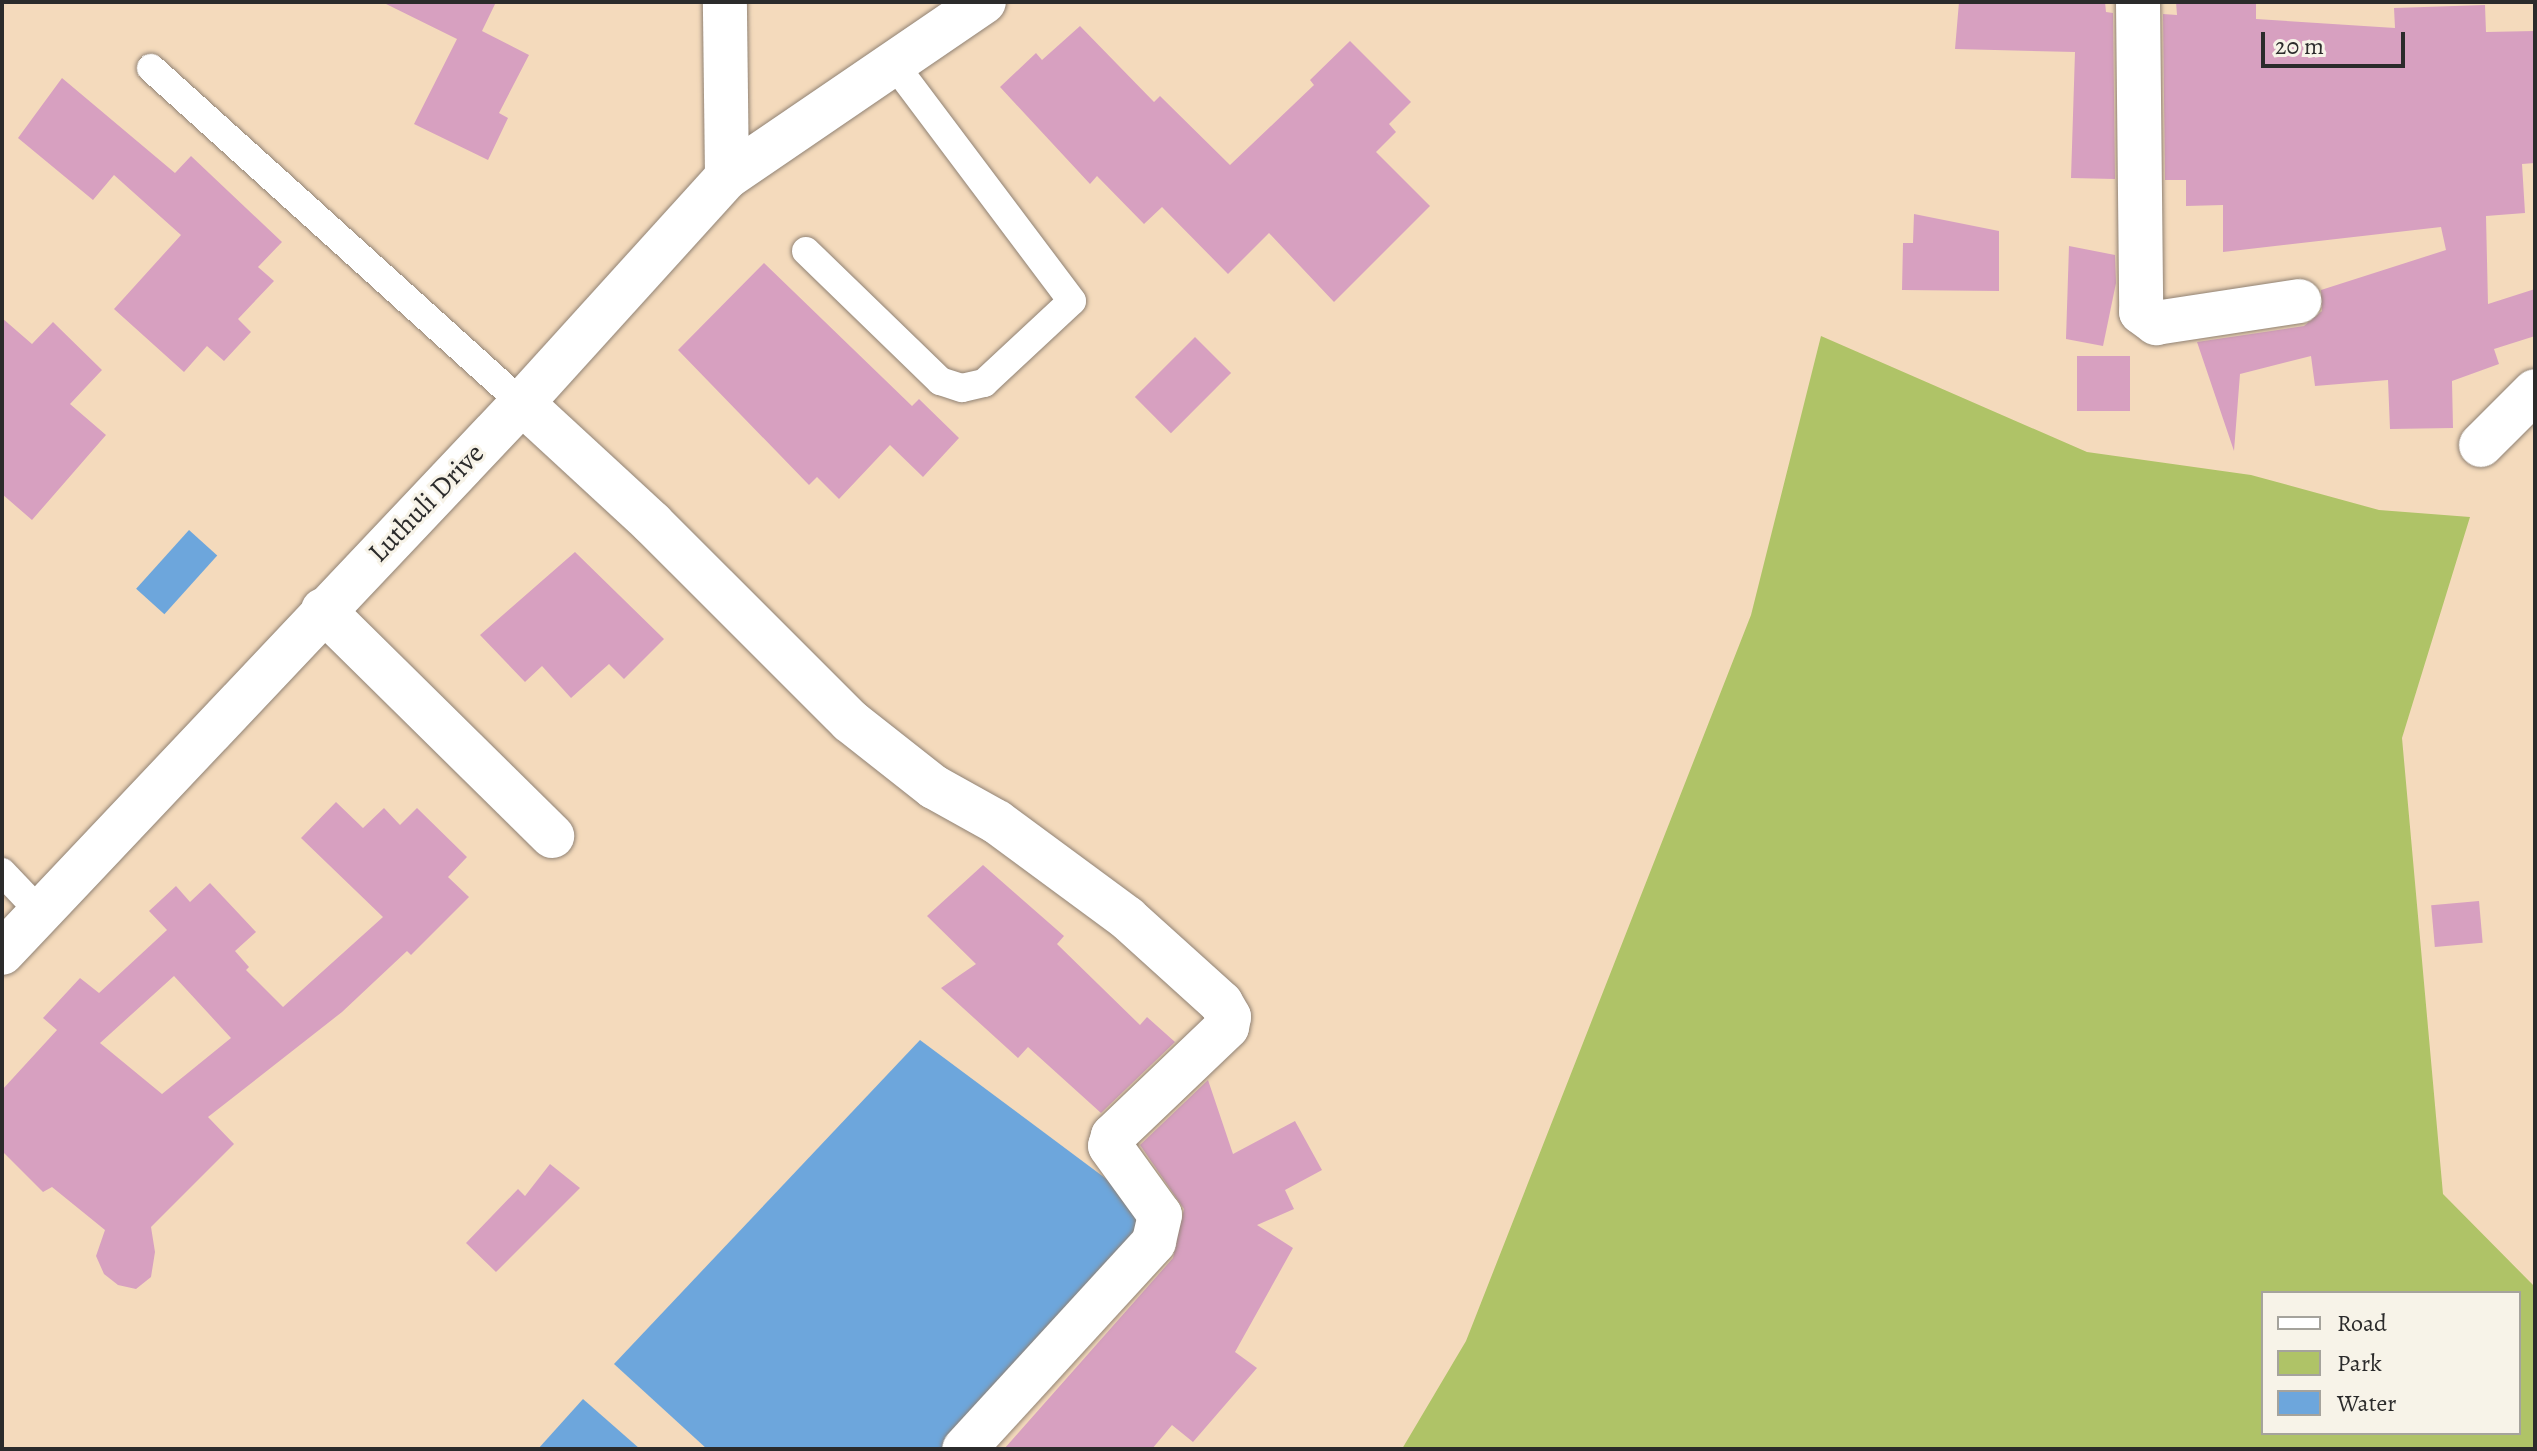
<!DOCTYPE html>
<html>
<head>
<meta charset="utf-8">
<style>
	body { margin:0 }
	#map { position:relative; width:2537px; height:1451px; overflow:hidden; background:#f4dabc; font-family:Alegreya,serif }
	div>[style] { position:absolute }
	.green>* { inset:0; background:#afc367 }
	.water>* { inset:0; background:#6da6dc; transform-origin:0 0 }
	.building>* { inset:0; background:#d7a0c0; transform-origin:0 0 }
	.roads { filter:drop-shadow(0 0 2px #908274) drop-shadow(0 0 2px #908274) }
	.lane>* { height:28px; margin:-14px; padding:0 14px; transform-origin:14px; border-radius:14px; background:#fff }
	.street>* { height:44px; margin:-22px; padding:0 22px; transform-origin:22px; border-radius:22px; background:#fff }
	span { translate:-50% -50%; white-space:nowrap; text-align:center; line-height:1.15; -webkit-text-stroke:6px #f7f3e8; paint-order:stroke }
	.street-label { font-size:28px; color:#2b2b2b }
	.frame { position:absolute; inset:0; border:4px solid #2b2b2b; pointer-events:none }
	.legend { position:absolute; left:2261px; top:1291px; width:260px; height:144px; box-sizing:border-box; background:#f7f3e8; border:2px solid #a5a39c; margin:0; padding:10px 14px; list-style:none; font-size:24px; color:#2b2b2b }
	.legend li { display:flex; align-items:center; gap:16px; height:40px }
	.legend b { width:40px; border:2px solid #a5a39c }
	.scale { position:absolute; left:2261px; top:32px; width:144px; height:36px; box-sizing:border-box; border:4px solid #2b2b2b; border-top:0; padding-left:10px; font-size:24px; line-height:28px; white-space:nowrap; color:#2b2b2b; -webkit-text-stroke:6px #f7f3e8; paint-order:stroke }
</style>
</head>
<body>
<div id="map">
	<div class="green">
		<i style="clip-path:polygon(evenodd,1821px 336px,2087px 452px,2251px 475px,2379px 510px,2470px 517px,2402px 738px,2443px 1194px,2535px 1287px,2535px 1449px,1402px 1449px,1466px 1341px,1751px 615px,1821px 336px,2263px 1293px,2519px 1293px,2519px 1433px,2263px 1433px,2263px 1293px)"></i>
	</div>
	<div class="water">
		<i style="left:189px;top:530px;width:38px;height:79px;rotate:42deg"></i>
		<i style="clip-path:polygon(920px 1040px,1156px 1216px,947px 1449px,707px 1449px,614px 1364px)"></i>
		<i style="clip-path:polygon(583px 1399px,640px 1449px,538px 1449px)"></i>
	</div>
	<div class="building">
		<i style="clip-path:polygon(382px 2px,496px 2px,482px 31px,529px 55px,499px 113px,508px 118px,488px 160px,414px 124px,457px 39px)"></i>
		<i style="clip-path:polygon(1959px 2px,2105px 2px,2106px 12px,2113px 13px,2115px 179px,2071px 178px,2075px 52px,1955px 49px)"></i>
		<i style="clip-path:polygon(2176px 2px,2256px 2px,2256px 19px,2395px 28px,2394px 8px,2485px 5px,2486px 32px,2535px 31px,2535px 163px,2522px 164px,2525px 213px,2486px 216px,2488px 304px,2535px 289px,2535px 336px,2494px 349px,2499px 364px,2452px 381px,2453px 428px,2390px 429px,2388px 380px,2315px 386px,2311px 356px,2240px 374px,2234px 451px,2197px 342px,2304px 326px,2322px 311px,2321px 290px,2446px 250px,2441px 227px,2223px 252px,2223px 205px,2186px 206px,2186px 180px,2165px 180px,2163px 14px,2177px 15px)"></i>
		<i style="clip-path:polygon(1080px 26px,1154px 102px,1160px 96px,1230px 165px,1314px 85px,1310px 80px,1350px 41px,1411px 102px,1389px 124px,1396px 132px,1376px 152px,1430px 206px,1334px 302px,1269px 233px,1228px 274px,1162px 207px,1144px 224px,1097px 176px,1090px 184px,1000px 87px,1036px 53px,1042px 60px)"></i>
		<i style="clip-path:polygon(62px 78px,175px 173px,191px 156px,282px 242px,258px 267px,274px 281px,238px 319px,251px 332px,224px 361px,207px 346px,184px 372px,114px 309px,181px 235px,114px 175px,93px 200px,18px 138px)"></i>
		<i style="clip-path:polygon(1914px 214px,1999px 231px,1999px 291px,1902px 290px,1903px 243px,1913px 243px)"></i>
		<i style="clip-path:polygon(2069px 246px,2115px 255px,2116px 283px,2103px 346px,2066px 339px)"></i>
		<i style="clip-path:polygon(764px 263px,912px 406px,919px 399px,959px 438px,923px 477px,890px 445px,839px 499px,817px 477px,809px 485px,678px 350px)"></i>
		<i style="clip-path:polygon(2px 318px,32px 344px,53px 322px,102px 370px,70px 404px,106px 435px,32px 520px,2px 494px)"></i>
		<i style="left:1195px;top:337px;width:51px;height:85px;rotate:45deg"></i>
		<i style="left:2077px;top:356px;width:53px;height:55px"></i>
		<i style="clip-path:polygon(575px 552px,664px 639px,624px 679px,609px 664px,571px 698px,542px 666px,525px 682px,480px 635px)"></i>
		<i style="clip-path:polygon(evenodd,336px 802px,363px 828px,384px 808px,400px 825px,417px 808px,467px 857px,448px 877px,469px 897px,411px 955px,407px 951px,342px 1012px,208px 1117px,234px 1144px,151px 1227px,155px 1252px,151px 1277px,136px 1289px,118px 1285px,104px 1274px,96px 1256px,105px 1230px,52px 1187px,43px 1192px,2px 1151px,2px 1090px,57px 1030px,43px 1018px,80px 978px,99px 993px,167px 930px,149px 911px,176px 886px,190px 902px,210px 883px,256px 932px,235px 951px,249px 967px,246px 970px,283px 1007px,383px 917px,301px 838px,336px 802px,174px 976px,231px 1038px,162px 1094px,100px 1043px,174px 976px)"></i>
		<i style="clip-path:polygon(983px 865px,1064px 936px,1057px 944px,1140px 1025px,1147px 1017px,1175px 1042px,1101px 1113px,1028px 1047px,1018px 1058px,941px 988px,976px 964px,927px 916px)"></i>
		<i style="left:2479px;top:901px;width:42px;height:48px;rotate:85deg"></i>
		<i style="clip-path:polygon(1208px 1080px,1233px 1154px,1295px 1121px,1322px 1170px,1285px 1190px,1294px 1209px,1257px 1225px,1293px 1248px,1235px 1352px,1257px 1368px,1193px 1442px,1172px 1425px,1152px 1449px,1004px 1449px,1173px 1258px,1184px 1209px,1140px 1145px)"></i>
		<i style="clip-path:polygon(550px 1164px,580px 1188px,496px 1272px,466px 1243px,518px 1189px,525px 1196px)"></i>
	</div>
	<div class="roads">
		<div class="lane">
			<i style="left:151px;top:68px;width:500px;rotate:42.1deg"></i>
			<i style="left:806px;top:251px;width:187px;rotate:44.1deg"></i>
			<i style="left:940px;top:381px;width:23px;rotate:18deg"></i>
			<i style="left:962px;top:388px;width:23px;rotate:-13deg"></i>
			<i style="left:984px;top:383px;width:120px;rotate:-43deg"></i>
			<i style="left:1072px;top:301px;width:296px;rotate:-126.9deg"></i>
			<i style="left:2px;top:872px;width:59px;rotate:46.4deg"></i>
		</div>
		<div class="street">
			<i style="left:2138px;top:2px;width:310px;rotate:89.4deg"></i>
			<i style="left:2141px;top:312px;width:19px;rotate:36deg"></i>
			<i style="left:2156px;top:323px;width:145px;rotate:-8.7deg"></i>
			<i style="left:727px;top:177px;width:311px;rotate:-34.3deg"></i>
			<i style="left:522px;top:403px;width:177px;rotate:42.7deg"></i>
			<i style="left:652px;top:523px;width:280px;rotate:45deg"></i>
			<i style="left:850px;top:721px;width:107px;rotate:38.2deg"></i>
			<i style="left:934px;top:787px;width:72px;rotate:29.1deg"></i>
			<i style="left:997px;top:822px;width:162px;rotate:36.4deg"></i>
			<i style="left:1127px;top:918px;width:127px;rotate:42.1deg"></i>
			<i style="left:1221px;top:1003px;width:16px;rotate:60deg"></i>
			<i style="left:1229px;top:1017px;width:10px;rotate:101deg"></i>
			<i style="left:1227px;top:1027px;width:158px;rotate:136.3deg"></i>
			<i style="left:1113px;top:1136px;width:10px;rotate:107deg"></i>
			<i style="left:1110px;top:1146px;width:85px;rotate:54.1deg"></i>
			<i style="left:1160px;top:1215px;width:28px;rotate:103deg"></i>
			<i style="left:1154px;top:1242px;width:281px;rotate:132.5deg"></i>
			<i style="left:2481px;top:445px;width:76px;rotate:-45deg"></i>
			<i style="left:323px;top:610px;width:322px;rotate:44.6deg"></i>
			<i style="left:2px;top:953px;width:757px;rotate:-46.61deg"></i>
			<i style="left:522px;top:403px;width:305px;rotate:-47.8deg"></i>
			<i style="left:727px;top:177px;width:175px;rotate:-90.7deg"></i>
		</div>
	</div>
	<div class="street-label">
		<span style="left:426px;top:503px;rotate:-46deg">Luthuli Drive</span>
	</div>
	<div class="frame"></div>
	<ul class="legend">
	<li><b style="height:10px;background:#fff"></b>Road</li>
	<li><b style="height:22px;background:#afc367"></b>Park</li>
	<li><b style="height:22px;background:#6da6dc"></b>Water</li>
	</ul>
	<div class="scale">20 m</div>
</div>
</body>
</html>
